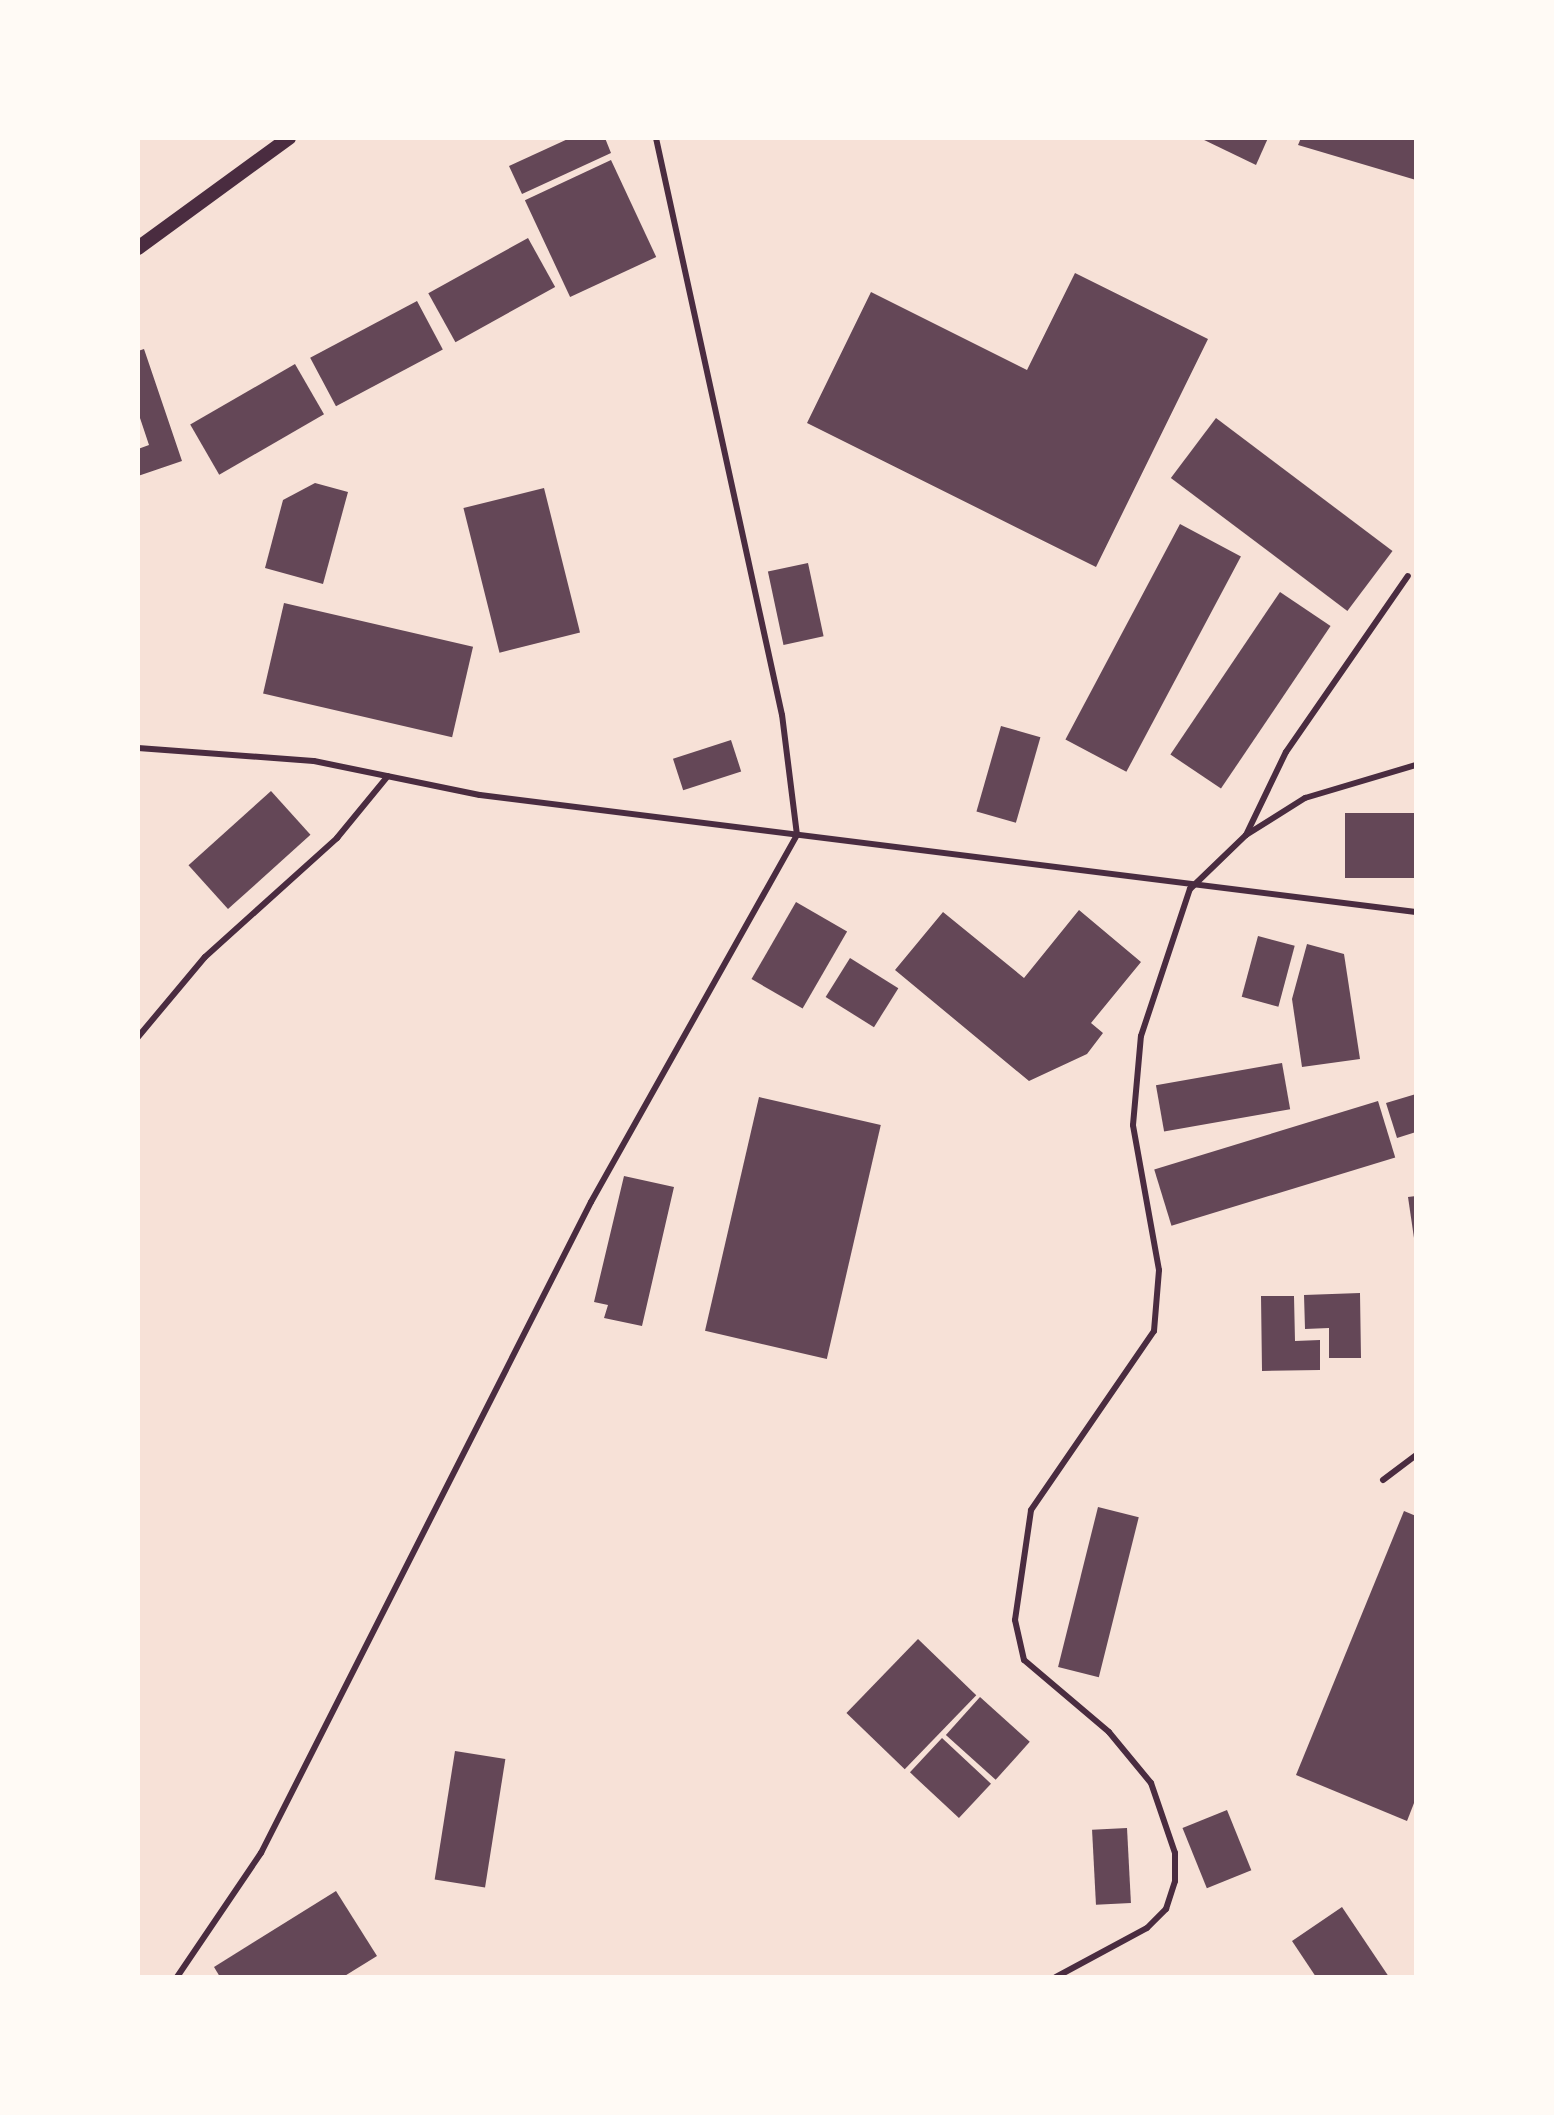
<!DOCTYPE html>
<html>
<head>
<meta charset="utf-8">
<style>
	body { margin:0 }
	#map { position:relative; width:1554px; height:2115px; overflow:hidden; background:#f7e1d7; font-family:"Fira Sans Condensed",sans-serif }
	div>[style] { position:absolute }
	.building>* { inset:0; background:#644757; transform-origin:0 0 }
	.service>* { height:6px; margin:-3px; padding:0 3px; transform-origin:3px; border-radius:3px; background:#4a2c40 }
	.tertiary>* { height:14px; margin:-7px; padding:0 7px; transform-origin:7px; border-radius:7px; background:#4a2c40 }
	span { translate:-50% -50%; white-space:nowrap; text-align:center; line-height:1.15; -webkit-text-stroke:7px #fffaf5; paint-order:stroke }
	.frame { position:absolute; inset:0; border:140px solid #fffaf5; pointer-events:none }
</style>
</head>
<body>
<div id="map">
	<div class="building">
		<i style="clip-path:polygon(570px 138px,605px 138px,611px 153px,522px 194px,509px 166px)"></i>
		<i style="clip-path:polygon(1200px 138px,1268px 138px,1256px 165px)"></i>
		<i style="clip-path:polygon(1301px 138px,1416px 138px,1416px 180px,1298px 145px)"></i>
		<i style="left:611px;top:160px;width:107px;height:95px;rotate:65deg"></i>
		<i style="left:528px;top:238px;width:56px;height:114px;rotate:61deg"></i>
		<i style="clip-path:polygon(1075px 273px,1208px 339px,1096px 567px,807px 423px,871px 292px,1027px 370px)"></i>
		<i style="left:417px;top:301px;width:55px;height:121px;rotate:62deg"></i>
		<i style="clip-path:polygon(144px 349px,182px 461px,138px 476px,138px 449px,149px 445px,138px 412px,138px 351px)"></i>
		<i style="left:295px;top:364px;width:58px;height:121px;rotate:60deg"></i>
		<i style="left:1216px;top:418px;width:221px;height:75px;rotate:37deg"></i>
		<i style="clip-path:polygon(315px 483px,348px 492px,323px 584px,265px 568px,283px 500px)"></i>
		<i style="left:544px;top:488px;width:149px;height:83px;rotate:76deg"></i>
		<i style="left:1180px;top:524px;width:69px;height:244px;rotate:28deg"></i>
		<i style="left:808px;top:563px;width:75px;height:41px;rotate:78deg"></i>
		<i style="left:1280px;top:592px;width:61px;height:196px;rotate:34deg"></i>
		<i style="left:284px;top:603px;width:194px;height:93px;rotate:13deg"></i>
		<i style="left:1001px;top:726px;width:41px;height:89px;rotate:16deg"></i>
		<i style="left:731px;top:740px;width:33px;height:61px;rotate:72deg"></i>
		<i style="left:271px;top:791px;width:59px;height:111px;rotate:48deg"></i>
		<i style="left:1416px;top:813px;width:65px;height:71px;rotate:90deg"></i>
		<i style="left:796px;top:902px;width:59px;height:89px;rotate:30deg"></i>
		<i style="clip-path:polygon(1079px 910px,1141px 962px,1091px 1023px,1103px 1033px,1087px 1054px,1029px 1081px,895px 970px,943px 912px,1024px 978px)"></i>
		<i style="left:1258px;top:936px;width:38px;height:63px;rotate:15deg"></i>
		<i style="clip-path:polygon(1307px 944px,1344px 954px,1360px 1059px,1302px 1067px,1292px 999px)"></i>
		<i style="left:850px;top:958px;width:57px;height:46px;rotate:32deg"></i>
		<i style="left:1282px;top:1063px;width:47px;height:128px;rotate:80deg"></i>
		<i style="clip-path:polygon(1416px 1094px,1416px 1132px,1397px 1138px,1386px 1103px)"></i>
		<i style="left:759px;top:1097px;width:125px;height:240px;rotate:13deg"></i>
		<i style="left:1378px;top:1101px;width:59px;height:234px;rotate:73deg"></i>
		<i style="clip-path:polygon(624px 1176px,674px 1187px,642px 1326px,604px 1318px,608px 1305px,594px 1302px)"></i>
		<i style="clip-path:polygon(1416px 1196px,1416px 1238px,1414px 1238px,1408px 1197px)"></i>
		<i style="clip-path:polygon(1360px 1293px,1361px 1358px,1329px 1358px,1329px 1328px,1305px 1329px,1304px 1295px)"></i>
		<i style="clip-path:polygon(1261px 1296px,1294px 1296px,1295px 1341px,1320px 1340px,1320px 1370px,1262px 1371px)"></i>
		<i style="left:1098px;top:1507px;width:42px;height:165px;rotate:14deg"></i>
		<i style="clip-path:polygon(1404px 1511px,1416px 1516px,1416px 1798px,1407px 1821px,1296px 1775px)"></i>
		<i style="left:918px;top:1639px;width:81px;height:103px;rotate:44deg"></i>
		<i style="left:980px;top:1697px;width:67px;height:51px;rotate:42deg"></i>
		<i style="left:942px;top:1738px;width:67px;height:47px;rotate:43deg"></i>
		<i style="left:455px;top:1751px;width:51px;height:130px;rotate:9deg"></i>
		<i style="left:1227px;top:1810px;width:65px;height:48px;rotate:68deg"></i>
		<i style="left:1127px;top:1828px;width:75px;height:35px;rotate:87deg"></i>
		<i style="clip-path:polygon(336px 1891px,377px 1956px,343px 1977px,220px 1977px,214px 1967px)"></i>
		<i style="clip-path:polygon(1342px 1907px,1389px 1977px,1316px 1977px,1292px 1941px)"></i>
	</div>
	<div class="service">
		<i style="left:138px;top:748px;width:176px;rotate:4.2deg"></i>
		<i style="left:314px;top:761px;width:169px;rotate:11.6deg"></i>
		<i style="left:480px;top:795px;width:943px;rotate:7.13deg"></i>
		<i style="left:1246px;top:835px;width:92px;rotate:-64.3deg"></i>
		<i style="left:1286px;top:752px;width:214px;rotate:-55.3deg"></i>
		<i style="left:138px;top:1037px;width:104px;rotate:-50.1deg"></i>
		<i style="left:205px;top:957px;width:178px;rotate:-42deg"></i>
		<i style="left:337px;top:838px;width:80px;rotate:-50.6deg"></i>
		<i style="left:1383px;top:1480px;width:41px;rotate:-37.1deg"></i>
		<i style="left:177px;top:1977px;width:150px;rotate:-55.9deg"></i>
		<i style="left:261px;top:1853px;width:730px;rotate:-63.12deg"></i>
		<i style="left:591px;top:1202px;width:421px;rotate:-60.7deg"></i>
		<i style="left:797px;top:835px;width:121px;rotate:-97.1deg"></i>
		<i style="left:782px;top:715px;width:591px;rotate:-102.32deg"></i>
		<i style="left:1056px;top:1977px;width:103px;rotate:-28.3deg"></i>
		<i style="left:1147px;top:1928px;width:27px;rotate:-45deg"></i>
		<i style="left:1166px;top:1909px;width:29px;rotate:-72deg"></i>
		<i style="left:1175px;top:1881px;width:28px;rotate:-90deg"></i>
		<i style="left:1175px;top:1853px;width:74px;rotate:-108.9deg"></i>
		<i style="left:1151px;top:1783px;width:66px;rotate:-129.5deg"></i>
		<i style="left:1109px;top:1732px;width:111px;rotate:-139.7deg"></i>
		<i style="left:1024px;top:1660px;width:41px;rotate:-102.7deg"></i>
		<i style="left:1015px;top:1620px;width:111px;rotate:-81.7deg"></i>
		<i style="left:1031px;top:1510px;width:217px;rotate:-55.5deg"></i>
		<i style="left:1154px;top:1331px;width:61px;rotate:-85.3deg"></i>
		<i style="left:1159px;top:1270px;width:147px;rotate:-100.2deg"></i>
		<i style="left:1133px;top:1125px;width:89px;rotate:-84.9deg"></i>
		<i style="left:1141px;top:1036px;width:155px;rotate:-71.6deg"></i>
		<i style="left:1190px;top:889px;width:78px;rotate:-44deg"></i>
		<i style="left:1246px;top:835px;width:70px;rotate:-32.1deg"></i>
		<i style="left:1305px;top:798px;width:116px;rotate:-16.6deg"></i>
	</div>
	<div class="tertiary">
		<i style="left:138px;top:248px;width:187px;rotate:-36.1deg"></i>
	</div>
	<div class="frame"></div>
</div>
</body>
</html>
